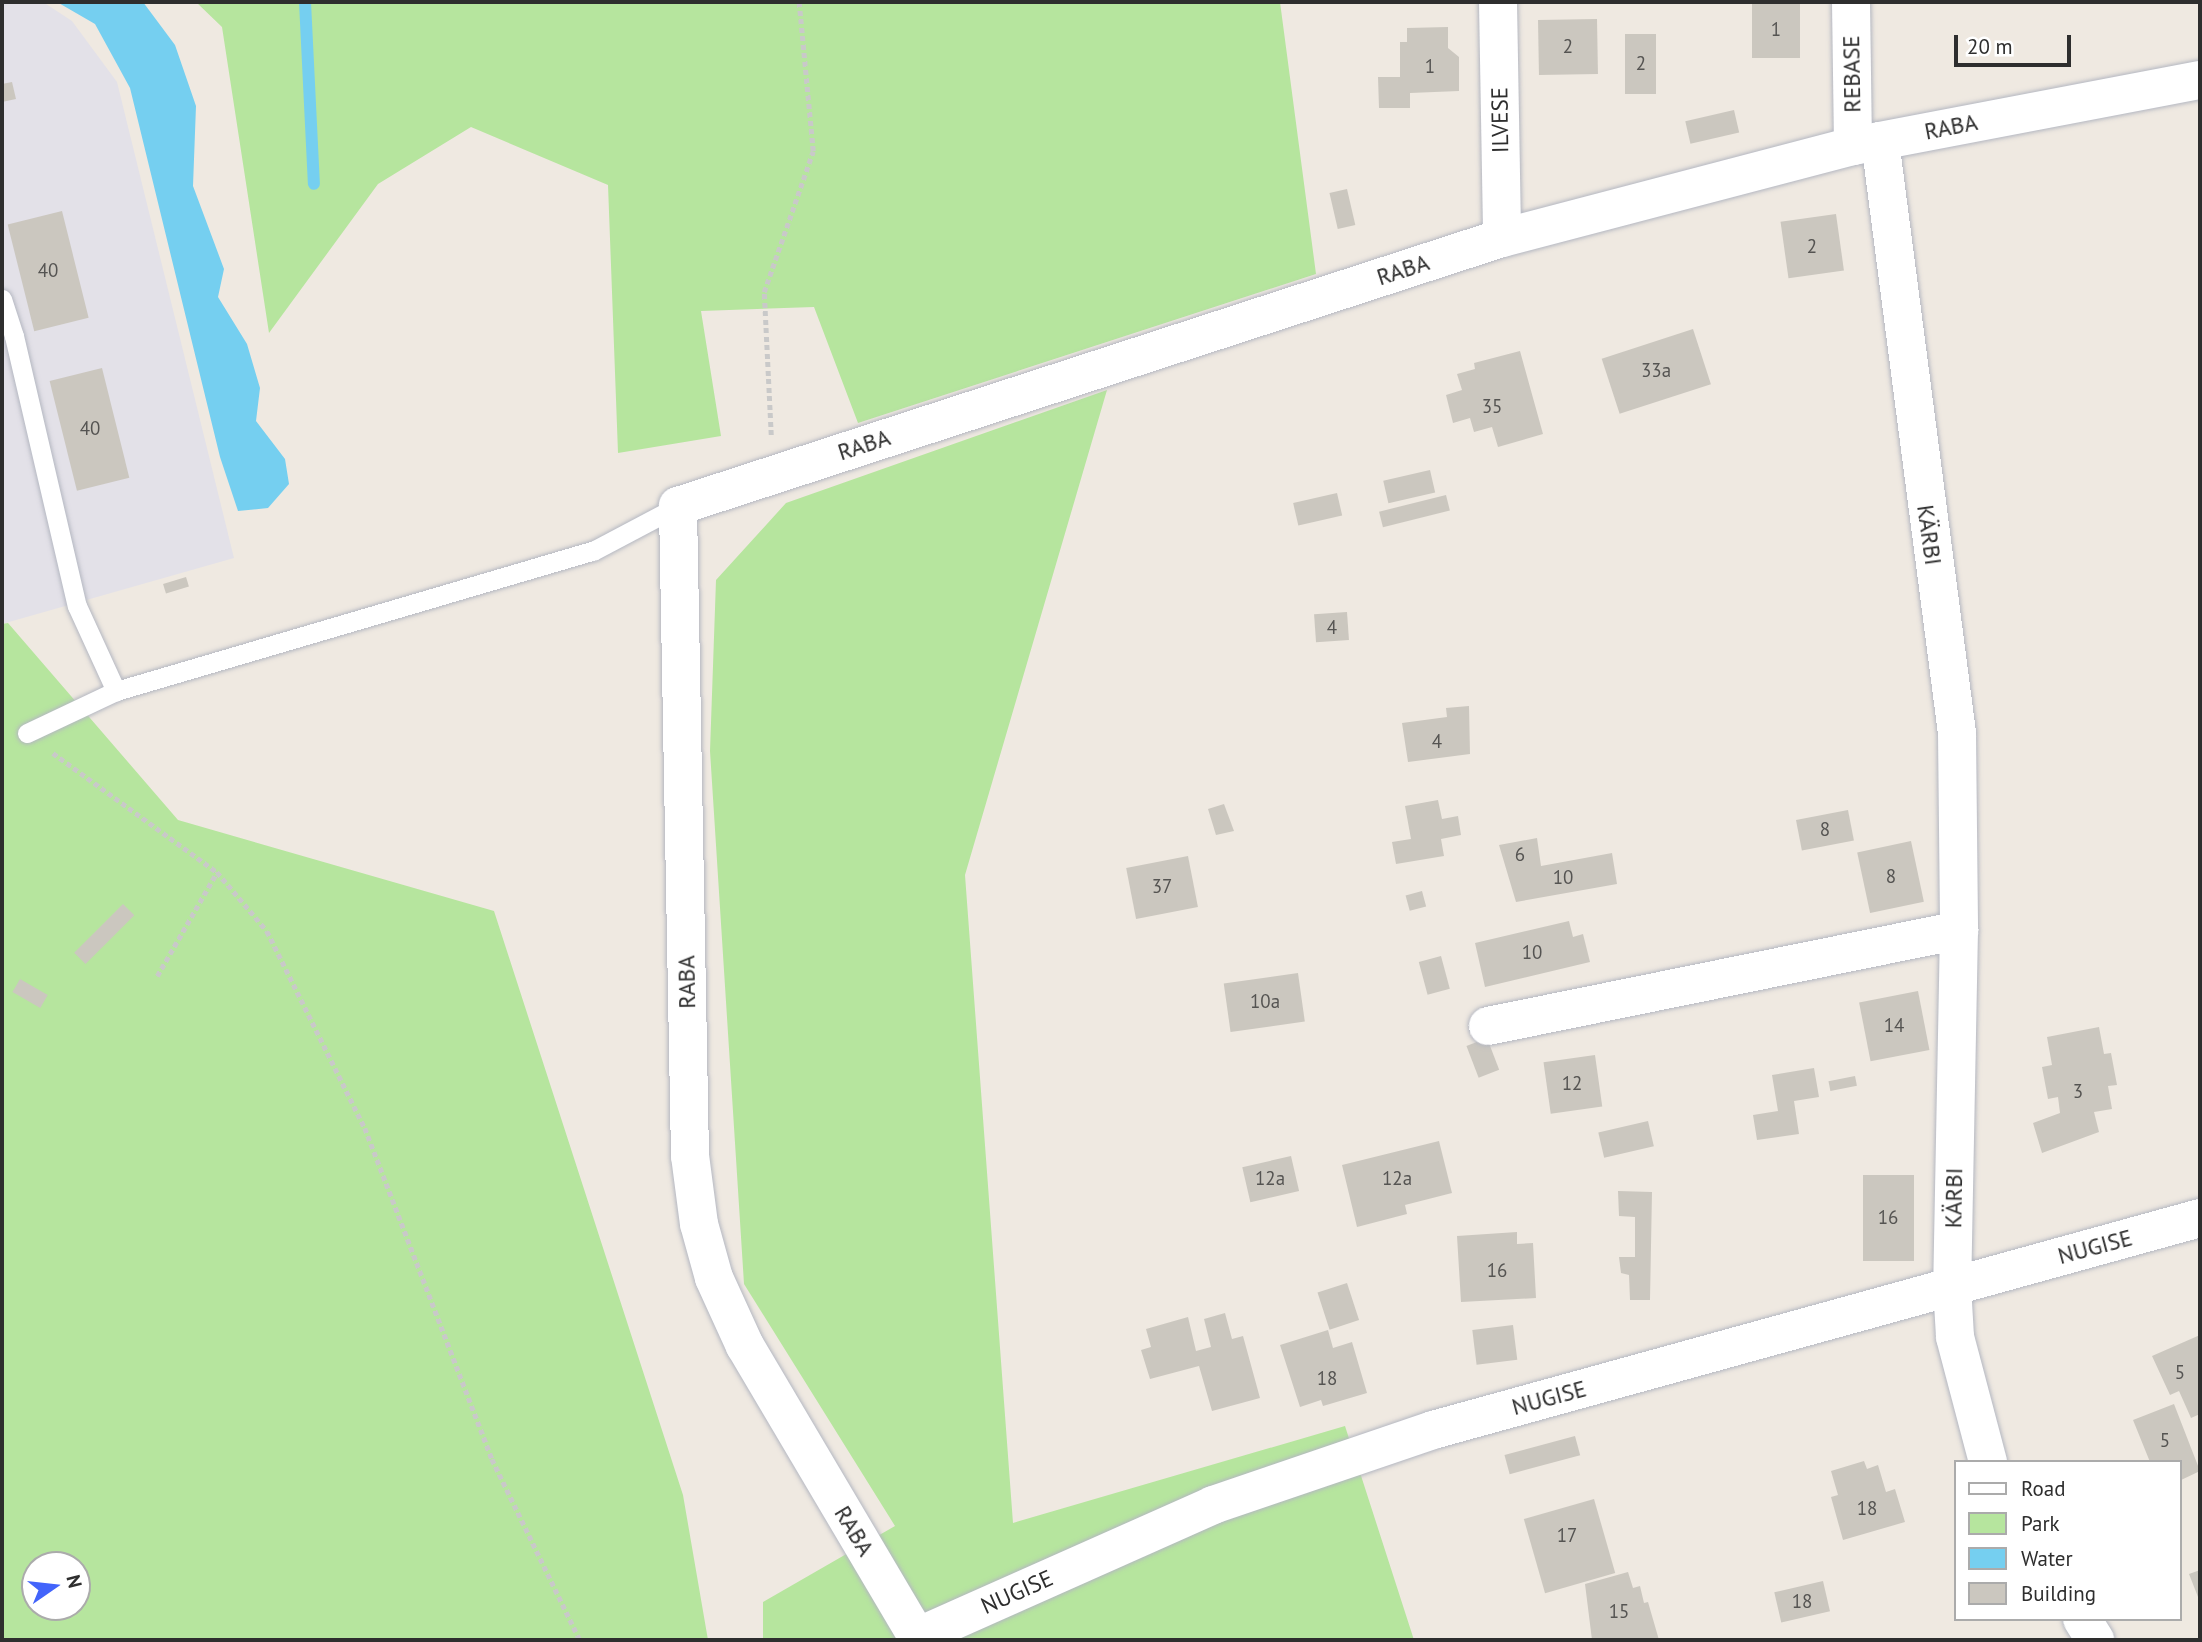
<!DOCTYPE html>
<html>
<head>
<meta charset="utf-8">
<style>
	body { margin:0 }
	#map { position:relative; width:2202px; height:1642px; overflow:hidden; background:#efe9e1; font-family:"PT Sans",sans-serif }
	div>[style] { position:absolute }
	.industrial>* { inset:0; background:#e3e1e8 }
	.green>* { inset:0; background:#b6e59e }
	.water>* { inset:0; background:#75cff0 }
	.stream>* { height:12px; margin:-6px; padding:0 6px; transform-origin:6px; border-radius:6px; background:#75cff0 }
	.building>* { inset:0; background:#cbc7bf; transform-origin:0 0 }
	.path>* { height:4.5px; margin-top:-2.25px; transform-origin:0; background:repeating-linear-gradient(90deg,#c9c9c9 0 5px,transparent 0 8.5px) }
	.roads { filter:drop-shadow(0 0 2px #b4b7c1) drop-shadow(0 0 2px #b4b7c1) }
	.lane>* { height:19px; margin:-9.5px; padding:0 9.5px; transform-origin:9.5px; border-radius:9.5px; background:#fff }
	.street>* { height:38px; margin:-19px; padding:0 19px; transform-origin:19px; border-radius:19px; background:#fff }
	span { translate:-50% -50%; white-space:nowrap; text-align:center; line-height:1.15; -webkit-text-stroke:6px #fff; paint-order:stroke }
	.number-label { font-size:19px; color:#555452 }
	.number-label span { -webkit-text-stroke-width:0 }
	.street-label { font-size:23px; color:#2e2e2e }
	.frame { position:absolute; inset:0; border:4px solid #2e2e2e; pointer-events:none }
	.legend { position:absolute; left:1954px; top:1460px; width:228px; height:161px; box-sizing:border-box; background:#fff; border:2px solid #ababab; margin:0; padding:9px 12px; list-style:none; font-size:21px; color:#2e2e2e }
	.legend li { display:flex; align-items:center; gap:14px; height:35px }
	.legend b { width:35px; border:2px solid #ababab }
	.north { position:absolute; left:21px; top:1551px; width:70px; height:70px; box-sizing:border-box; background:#fff; border:2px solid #ababab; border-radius:50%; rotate:76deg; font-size:19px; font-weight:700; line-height:28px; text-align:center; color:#2e2e2e }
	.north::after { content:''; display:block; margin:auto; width:24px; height:32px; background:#4264fb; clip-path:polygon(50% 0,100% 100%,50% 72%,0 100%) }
	.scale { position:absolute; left:1954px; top:35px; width:117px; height:32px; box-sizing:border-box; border:4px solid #2e2e2e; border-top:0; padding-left:9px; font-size:21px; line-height:24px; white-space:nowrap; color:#2e2e2e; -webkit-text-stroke:5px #fff; paint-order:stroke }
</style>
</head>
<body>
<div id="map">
	<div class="industrial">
		<i style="clip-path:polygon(2px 2px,43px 2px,72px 21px,117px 82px,234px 558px,2px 624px)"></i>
	</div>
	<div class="green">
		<i style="clip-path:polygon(196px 2px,1280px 2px,1316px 274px,858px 423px,814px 307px,701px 311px,721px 436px,618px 453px,608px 185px,471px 127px,378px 184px,269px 333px,222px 27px)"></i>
		<i style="clip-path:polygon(1107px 390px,965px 875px,1013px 1523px,1345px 1426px,1414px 1640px,763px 1640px,763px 1602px,895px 1526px,744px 1284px,710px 751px,716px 580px,786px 503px)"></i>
		<i style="clip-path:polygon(evenodd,8px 623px,178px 820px,494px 911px,683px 1495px,708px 1640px,2px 1640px,2px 624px,8px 623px,35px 1565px,77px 1565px,77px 1607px,35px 1607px,35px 1565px)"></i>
	</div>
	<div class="water">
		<i style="clip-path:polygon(57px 2px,143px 2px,175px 45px,196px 106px,193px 186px,224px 269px,218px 297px,247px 344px,260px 388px,256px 421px,285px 459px,289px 484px,268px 508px,238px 511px,220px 457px,130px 88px,95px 24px)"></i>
	</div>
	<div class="stream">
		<i style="left:305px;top:2px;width:182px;rotate:87.2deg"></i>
	</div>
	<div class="building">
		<i style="left:1752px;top:2px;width:48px;height:56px"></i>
		<i style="left:1597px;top:19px;width:55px;height:59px;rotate:89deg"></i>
		<i style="clip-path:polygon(1448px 27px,1448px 48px,1459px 57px,1459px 91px,1410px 93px,1410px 108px,1379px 108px,1378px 77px,1400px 77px,1400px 42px,1407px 42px,1407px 28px)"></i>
		<i style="left:1656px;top:34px;width:60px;height:31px;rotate:90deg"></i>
		<i style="clip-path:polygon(12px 82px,16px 99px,2px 102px,2px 84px)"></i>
		<i style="left:1734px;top:110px;width:23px;height:50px;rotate:77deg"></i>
		<i style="left:1347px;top:189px;width:37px;height:18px;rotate:77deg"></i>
		<i style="left:62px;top:211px;width:110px;height:56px;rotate:76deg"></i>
		<i style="left:1836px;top:214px;width:57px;height:56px;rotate:82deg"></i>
		<i style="left:1693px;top:329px;width:58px;height:96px;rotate:72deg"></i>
		<i style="clip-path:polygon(1520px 351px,1543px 434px,1498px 447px,1492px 427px,1474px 432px,1470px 418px,1453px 423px,1446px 395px,1462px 390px,1457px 374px,1475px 369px,1474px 363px)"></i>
		<i style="left:102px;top:368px;width:113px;height:54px;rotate:76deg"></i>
		<i style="left:1430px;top:470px;width:23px;height:48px;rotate:77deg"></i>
		<i style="left:1337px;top:493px;width:23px;height:45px;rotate:77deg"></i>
		<i style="left:1446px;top:495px;width:16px;height:69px;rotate:76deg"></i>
		<i style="left:186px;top:577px;width:10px;height:24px;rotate:73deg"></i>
		<i style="left:1347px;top:612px;width:28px;height:33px;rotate:86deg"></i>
		<i style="clip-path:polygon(1469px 706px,1470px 754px,1408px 762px,1402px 723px,1447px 717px,1446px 708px)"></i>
		<i style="clip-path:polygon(1438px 800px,1442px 819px,1458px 816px,1461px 835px,1441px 839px,1444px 856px,1396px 864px,1392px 842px,1411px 839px,1405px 806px)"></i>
		<i style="clip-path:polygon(1224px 804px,1234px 831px,1216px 835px,1208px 809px)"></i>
		<i style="left:1848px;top:810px;width:31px;height:53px;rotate:79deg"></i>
		<i style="clip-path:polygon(1537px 838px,1541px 866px,1612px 853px,1617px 884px,1516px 902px,1499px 845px)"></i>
		<i style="left:1911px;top:841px;width:62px;height:55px;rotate:78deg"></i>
		<i style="left:1188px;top:856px;width:52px;height:63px;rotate:79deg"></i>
		<i style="left:1422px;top:891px;width:16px;height:17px;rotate:75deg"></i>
		<i style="left:123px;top:904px;width:16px;height:69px;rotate:45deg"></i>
		<i style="clip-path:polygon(1569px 921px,1573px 937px,1583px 934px,1590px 962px,1485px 987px,1475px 943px)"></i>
		<i style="left:1441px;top:956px;width:34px;height:23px;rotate:75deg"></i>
		<i style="left:1298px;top:973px;width:49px;height:75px;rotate:82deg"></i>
		<i style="left:20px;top:979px;width:32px;height:15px;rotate:30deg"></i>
		<i style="left:1918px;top:991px;width:60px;height:60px;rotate:79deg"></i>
		<i style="clip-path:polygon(2099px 1027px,2104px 1054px,2111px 1053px,2117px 1085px,2108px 1086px,2112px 1109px,2094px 1112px,2099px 1132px,2042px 1153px,2033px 1123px,2060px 1113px,2058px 1097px,2048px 1099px,2042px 1067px,2052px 1065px,2047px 1037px)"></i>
		<i style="left:1487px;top:1038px;width:34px;height:22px;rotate:69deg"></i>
		<i style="left:1595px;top:1055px;width:52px;height:52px;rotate:82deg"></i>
		<i style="clip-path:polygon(1814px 1068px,1819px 1097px,1794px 1101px,1799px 1134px,1757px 1140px,1753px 1115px,1778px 1111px,1772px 1075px)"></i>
		<i style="left:1855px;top:1076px;width:10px;height:27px;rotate:79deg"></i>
		<i style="left:1648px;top:1121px;width:26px;height:51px;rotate:77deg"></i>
		<i style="clip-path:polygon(1439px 1141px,1452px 1193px,1405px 1205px,1407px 1214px,1357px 1227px,1342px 1165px)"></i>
		<i style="left:1291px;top:1156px;width:36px;height:50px;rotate:77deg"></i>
		<i style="left:1863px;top:1175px;width:51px;height:86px"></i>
		<i style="clip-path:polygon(1618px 1191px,1652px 1192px,1650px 1300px,1630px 1300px,1629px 1275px,1621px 1273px,1619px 1257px,1635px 1257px,1635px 1217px,1619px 1216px)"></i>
		<i style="clip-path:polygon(1517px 1232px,1517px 1244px,1533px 1243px,1536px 1298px,1461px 1302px,1457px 1236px)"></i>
		<i style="left:1347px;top:1283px;width:39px;height:31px;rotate:72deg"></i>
		<i style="clip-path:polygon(1225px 1313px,1232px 1339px,1243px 1336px,1260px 1398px,1212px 1411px,1199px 1366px,1150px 1379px,1141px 1350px,1151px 1347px,1146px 1329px,1188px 1317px,1196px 1351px,1211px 1347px,1204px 1319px)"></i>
		<i style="left:1513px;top:1325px;width:35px;height:41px;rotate:83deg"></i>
		<i style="clip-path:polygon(1328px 1330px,1333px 1348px,1352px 1342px,1367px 1393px,1323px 1406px,1321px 1400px,1300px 1407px,1280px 1345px)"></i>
		<i style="clip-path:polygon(2200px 1335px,2200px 1414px,2191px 1418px,2179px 1391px,2170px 1395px,2152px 1356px)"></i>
		<i style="clip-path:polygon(2174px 1404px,2200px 1471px,2179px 1481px,2179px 1462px,2150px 1462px,2133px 1420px)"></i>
		<i style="left:1575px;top:1436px;width:20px;height:73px;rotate:75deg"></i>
		<i style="clip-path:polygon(1864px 1461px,1867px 1469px,1878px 1465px,1886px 1492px,1895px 1489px,1905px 1522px,1843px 1540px,1831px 1497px,1838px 1495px,1831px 1471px)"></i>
		<i style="left:1594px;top:1499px;width:77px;height:73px;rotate:74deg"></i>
		<i style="clip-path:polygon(2200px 1570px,2200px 1602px,2189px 1574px)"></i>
		<i style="clip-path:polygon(1628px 1572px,1633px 1588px,1640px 1586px,1644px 1603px,1648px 1602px,1659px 1640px,1592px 1640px,1585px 1584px)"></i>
		<i style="left:1823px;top:1581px;width:31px;height:50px;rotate:77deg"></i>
	</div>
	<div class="path">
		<i style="left:771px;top:435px;width:143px;rotate:-92.8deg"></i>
		<i style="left:764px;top:292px;width:149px;rotate:-70.8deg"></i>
		<i style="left:813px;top:151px;width:150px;rotate:-95.4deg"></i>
		<i style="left:53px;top:753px;width:203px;rotate:36deg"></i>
		<i style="left:217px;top:872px;width:77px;rotate:49.7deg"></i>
		<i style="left:267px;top:931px;width:220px;rotate:63.6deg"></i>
		<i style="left:365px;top:1128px;width:355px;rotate:69deg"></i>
		<i style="left:492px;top:1459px;width:201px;rotate:64.1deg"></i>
		<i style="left:157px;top:976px;width:120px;rotate:-60deg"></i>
	</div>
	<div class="roads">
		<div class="lane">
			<i style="left:2px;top:299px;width:39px;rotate:72deg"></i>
			<i style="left:14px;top:336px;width:277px;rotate:76.9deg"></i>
			<i style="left:77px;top:606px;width:94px;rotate:65.4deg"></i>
			<i style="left:27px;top:733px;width:98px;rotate:-25.3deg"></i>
			<i style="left:116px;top:691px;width:497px;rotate:-16.4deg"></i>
			<i style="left:593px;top:551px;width:96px;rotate:-27.9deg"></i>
		</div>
		<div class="street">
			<i style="left:1498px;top:2px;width:236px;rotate:89deg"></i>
			<i style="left:1851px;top:2px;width:144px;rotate:89.2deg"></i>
			<i style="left:1880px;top:141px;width:597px;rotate:82.59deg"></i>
			<i style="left:1957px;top:733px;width:197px;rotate:89.4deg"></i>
			<i style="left:1959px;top:930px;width:356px;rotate:91.1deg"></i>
			<i style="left:1952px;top:1286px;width:51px;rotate:86.6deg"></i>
			<i style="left:1955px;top:1337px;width:129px;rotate:75.2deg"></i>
			<i style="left:1488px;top:1026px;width:481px;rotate:-11.5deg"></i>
			<i style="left:2082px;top:1619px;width:25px;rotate:58deg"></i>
			<i style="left:917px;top:1637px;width:324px;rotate:-24deg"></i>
			<i style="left:1213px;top:1505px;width:232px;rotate:-18.8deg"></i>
			<i style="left:1433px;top:1430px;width:796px;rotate:-15.45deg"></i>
			<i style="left:919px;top:1640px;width:342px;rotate:-120.6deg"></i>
			<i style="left:745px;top:1346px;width:75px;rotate:-114.5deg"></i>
			<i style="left:714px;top:1278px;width:56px;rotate:-105.5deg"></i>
			<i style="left:699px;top:1224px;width:69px;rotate:-97.5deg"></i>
			<i style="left:690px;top:1156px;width:650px;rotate:-91.06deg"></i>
			<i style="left:678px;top:506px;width:866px;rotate:-18.02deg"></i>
			<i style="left:1502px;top:238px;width:363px;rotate:-14.7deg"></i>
			<i style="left:1853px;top:146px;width:353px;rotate:-10.8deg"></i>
		</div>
	</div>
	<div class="number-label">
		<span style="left:1776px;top:30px">1</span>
		<span style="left:1568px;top:47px">2</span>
		<span style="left:1641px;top:64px">2</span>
		<span style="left:1430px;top:67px">1</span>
		<span style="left:1812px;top:247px">2</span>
		<span style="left:48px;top:271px">40</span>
		<span style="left:1656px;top:371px">33a</span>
		<span style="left:1492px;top:407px">35</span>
		<span style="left:90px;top:429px">40</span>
		<span style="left:1332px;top:628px">4</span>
		<span style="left:1437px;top:742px">4</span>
		<span style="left:1825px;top:830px">8</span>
		<span style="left:1520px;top:855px">6</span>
		<span style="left:1891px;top:877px">8</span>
		<span style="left:1563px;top:878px">10</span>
		<span style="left:1162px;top:887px">37</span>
		<span style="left:1532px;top:953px">10</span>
		<span style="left:1265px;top:1002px">10a</span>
		<span style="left:1894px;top:1026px">14</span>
		<span style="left:1572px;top:1084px">12</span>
		<span style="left:2078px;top:1092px">3</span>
		<span style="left:1270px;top:1179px">12a</span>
		<span style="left:1397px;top:1179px">12a</span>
		<span style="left:1888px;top:1218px">16</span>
		<span style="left:1497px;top:1271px">16</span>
		<span style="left:2180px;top:1373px">5</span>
		<span style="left:1327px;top:1379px">18</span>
		<span style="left:2165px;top:1441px">5</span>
		<span style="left:1867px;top:1509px">18</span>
		<span style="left:1567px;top:1536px">17</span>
		<span style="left:1802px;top:1602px">18</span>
		<span style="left:1619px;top:1612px">15</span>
	</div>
	<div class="street-label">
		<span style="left:1852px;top:74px;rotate:-91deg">REBASE</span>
		<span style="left:1500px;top:120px;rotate:-91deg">ILVESE</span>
		<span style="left:1951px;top:127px;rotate:-11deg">RABA</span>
		<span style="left:1403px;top:270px;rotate:-18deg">RABA</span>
		<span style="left:864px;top:445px;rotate:-18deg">RABA</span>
		<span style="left:1929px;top:535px;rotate:82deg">KÄRBI</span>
		<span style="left:687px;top:982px;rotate:-91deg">RABA</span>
		<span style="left:1954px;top:1198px;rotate:-89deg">KÄRBI</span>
		<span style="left:2095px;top:1247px;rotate:-15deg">NUGISE</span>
		<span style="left:1549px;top:1398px;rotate:-15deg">NUGISE</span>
		<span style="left:854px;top:1531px;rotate:59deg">RABA</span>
		<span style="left:1017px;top:1592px;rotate:-24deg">NUGISE</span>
	</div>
	<div class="frame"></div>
	<ul class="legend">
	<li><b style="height:9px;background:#fff"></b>Road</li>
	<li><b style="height:19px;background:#b6e59e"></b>Park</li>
	<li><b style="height:19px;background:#75cff0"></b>Water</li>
	<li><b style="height:19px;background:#cbc7bf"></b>Building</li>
	</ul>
	<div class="north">N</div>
	<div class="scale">20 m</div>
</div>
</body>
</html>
